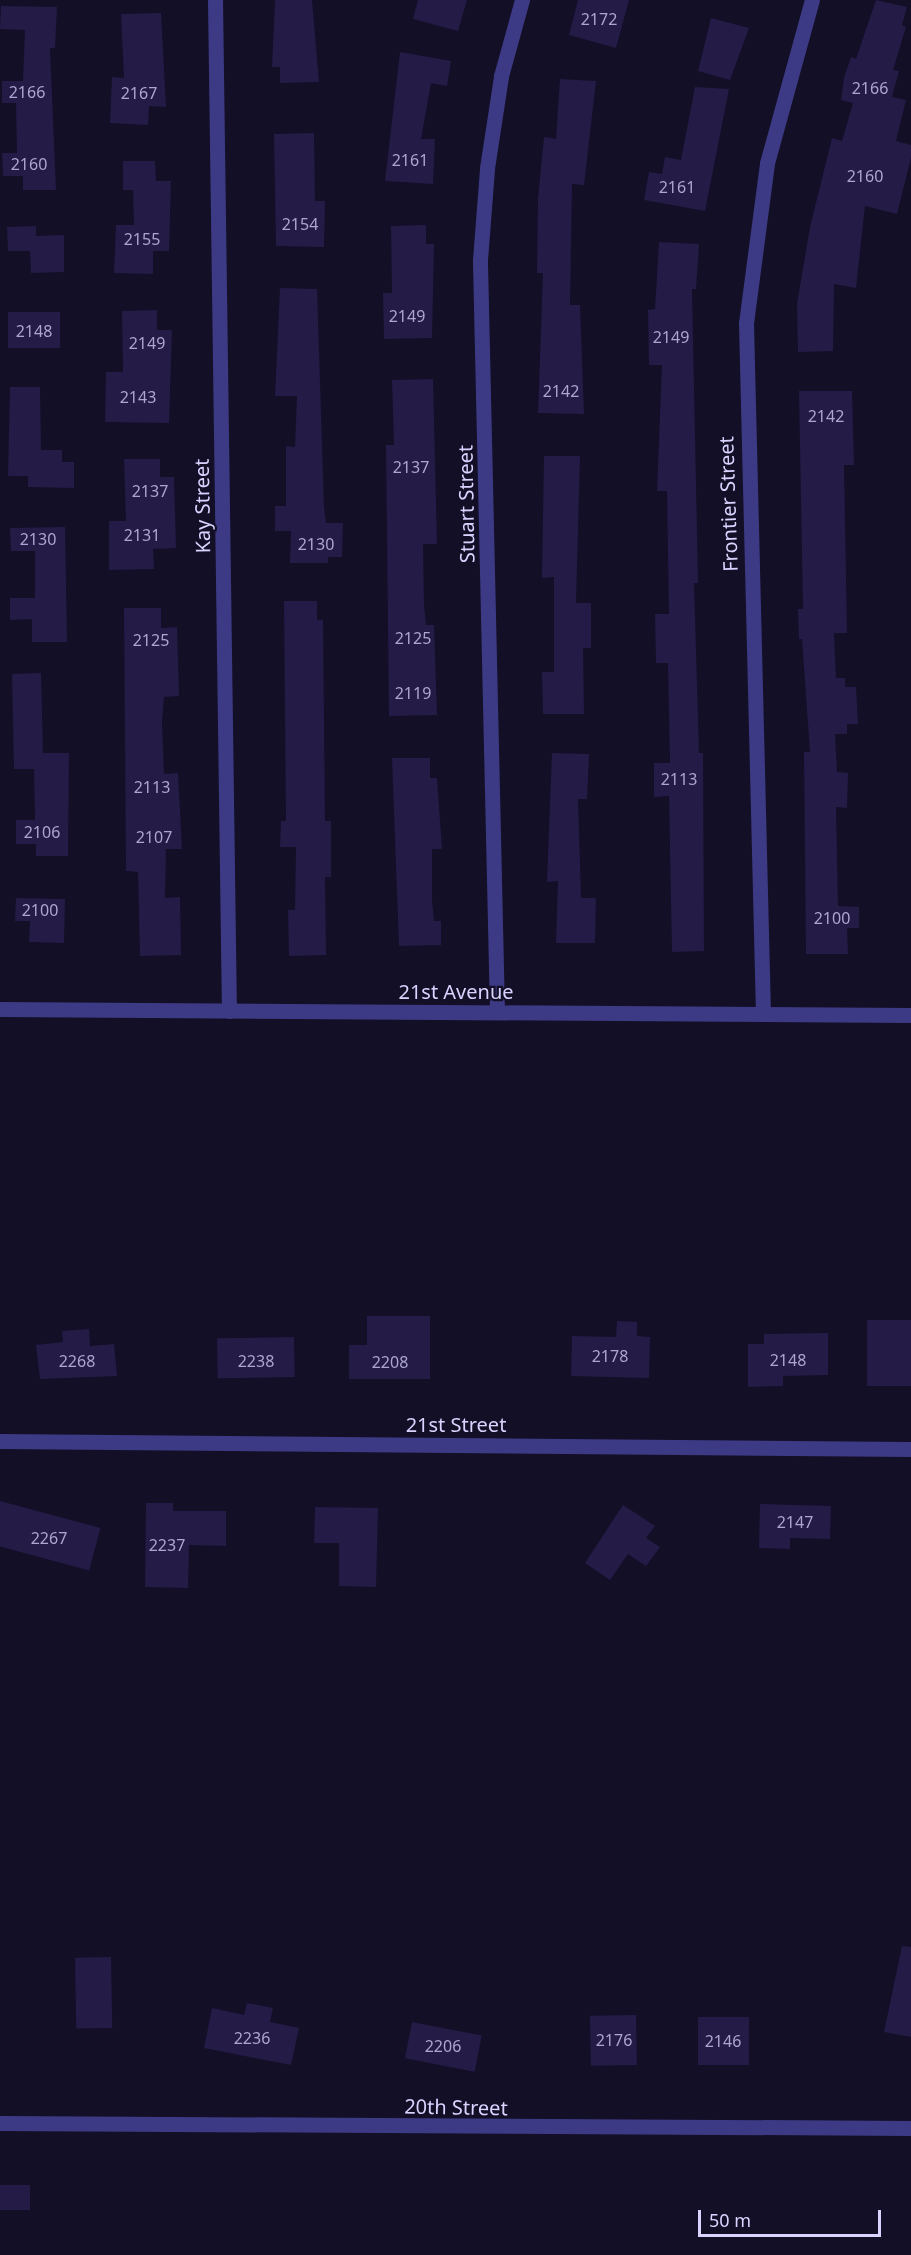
<!DOCTYPE html>
<html>
<head>
<meta charset="utf-8">
<style>
	body { margin:0 }
	#map { position:relative; width:911px; height:2255px; overflow:hidden; background:#130f26; font-family:"Noto Sans",sans-serif }
	div>[style] { position:absolute }
	.building>* { inset:0; background:#241b47; transform-origin:0 0 }
	.minor>* { height:15px; margin:-7.5px; padding:0 7.5px; transform-origin:7.5px; border-radius:7.5px; background:#3d3a85 }
	.tertiary>* { height:15px; margin:-7.5px; padding:0 7.5px; transform-origin:7.5px; border-radius:7.5px; background:#3d3a85 }
	span { translate:-50% -50%; white-space:nowrap; text-align:center; line-height:1.15; -webkit-text-stroke:4.5px #130f26; paint-order:stroke }
	.number-label { font-size:16px; color:#aca6d1 }
	.number-label span { -webkit-text-stroke-width:0 }
	.street-label { font-size:20px; color:#d9d4ff }
	.scale { position:absolute; left:698px; top:2210px; width:183px; height:27px; box-sizing:border-box; border:3px solid #d9d4ff; border-top:0; padding-left:8px; font-size:18px; line-height:21px; white-space:nowrap; color:#d9d4ff; -webkit-text-stroke:4px #130f26; paint-order:stroke }
</style>
</head>
<body>
<div id="map">
	<div class="building">
		<i style="clip-path:polygon(275px 0,312px 0,319px 82px,280px 83px,280px 67px,272px 67px)"></i>
		<i style="clip-path:polygon(418px 0,467px 0,458px 31px,413px 19px)"></i>
		<i style="clip-path:polygon(578px 0,629px 0,616px 48px,569px 35px)"></i>
		<i style="clip-path:polygon(876px 0,907px 7px,902px 25px,906px 27px,893px 70px,899px 71px,892px 97px,906px 100px,896px 141px,911px 145px,911px 158px,897px 214px,865px 206px,856px 288px,834px 284px,833px 351px,798px 352px,797px 304px,810px 227px,832px 138px,842px 141px,853px 103px,841px 100px,844px 78px,851px 57px,856px 59px)"></i>
		<i style="clip-path:polygon(1px 6px,57px 7px,55px 48px,50px 48px,56px 190px,23px 190px,23px 176px,3px 176px,2px 153px,17px 153px,16px 103px,2px 103px,2px 81px,23px 81px,25px 30px,0 29px)"></i>
		<i style="clip-path:polygon(161px 13px,166px 107px,149px 106px,148px 125px,110px 123px,112px 77px,124px 78px,121px 14px)"></i>
		<i style="clip-path:polygon(711px 18px,749px 28px,730px 80px,698px 71px)"></i>
		<i style="clip-path:polygon(400px 52px,451px 61px,447px 86px,431px 83px,421px 139px,435px 139px,433px 184px,385px 181px)"></i>
		<i style="clip-path:polygon(560px 79px,596px 81px,584px 185px,572px 184px,570px 305px,580px 305px,584px 414px,538px 413px,543px 273px,537px 273px,538px 198px,544px 137px,556px 139px)"></i>
		<i style="clip-path:polygon(695px 87px,729px 89px,705px 211px,644px 200px,649px 172px,662px 174px,665px 157px,681px 160px)"></i>
		<i style="clip-path:polygon(314px 133px,315px 201px,325px 201px,324px 247px,276px 246px,274px 134px)"></i>
		<i style="clip-path:polygon(123px 161px,155px 161px,156px 181px,171px 181px,169px 251px,153px 251px,153px 274px,114px 273px,116px 225px,134px 225px,133px 190px,123px 190px)"></i>
		<i style="clip-path:polygon(426px 225px,426px 244px,434px 244px,432px 338px,384px 339px,383px 293px,392px 293px,391px 226px)"></i>
		<i style="clip-path:polygon(36px 226px,36px 236px,64px 235px,64px 272px,31px 273px,30px 251px,8px 251px,7px 227px)"></i>
		<i style="clip-path:polygon(659px 242px,699px 244px,696px 289px,692px 289px,698px 583px,694px 583px,699px 753px,703px 753px,704px 951px,672px 952px,669px 796px,654px 797px,654px 763px,670px 763px,668px 663px,656px 663px,655px 614px,669px 614px,667px 491px,657px 491px,662px 365px,649px 365px,648px 310px,655px 309px)"></i>
		<i style="clip-path:polygon(280px 288px,317px 289px,324px 507px,326px 523px,343px 523px,342px 557px,328px 557px,328px 563px,290px 563px,291px 531px,275px 531px,275px 506px,286px 506px,286px 446px,295px 447px,297px 396px,275px 396px)"></i>
		<i style="clip-path:polygon(157px 310px,157px 330px,172px 330px,169px 423px,105px 422px,106px 372px,123px 372px,122px 311px)"></i>
		<i style="left:60px;top:312px;width:36px;height:52px;rotate:90deg"></i>
		<i style="clip-path:polygon(433px 379px,437px 544px,423px 544px,424px 605px,426px 625px,434px 625px,437px 715px,389px 716px,386px 445px,394px 445px,392px 380px)"></i>
		<i style="clip-path:polygon(10px 387px,40px 387px,41px 450px,62px 450px,62px 462px,74px 462px,74px 488px,28px 487px,28px 476px,8px 476px)"></i>
		<i style="clip-path:polygon(799px 391px,852px 391px,854px 465px,844px 465px,847px 633px,834px 633px,836px 678px,845px 678px,845px 687px,856px 687px,858px 724px,847px 724px,847px 734px,835px 734px,837px 772px,848px 773px,847px 808px,836px 807px,838px 906px,859px 907px,859px 928px,847px 928px,848px 954px,806px 954px,804px 752px,810px 752px,802px 639px,799px 639px,798px 609px,803px 609px)"></i>
		<i style="clip-path:polygon(544px 456px,580px 456px,576px 603px,591px 603px,591px 648px,583px 648px,584px 714px,543px 714px,542px 672px,554px 672px,554px 577px,542px 578px)"></i>
		<i style="clip-path:polygon(124px 459px,160px 459px,160px 477px,174px 477px,176px 548px,153px 549px,154px 569px,109px 570px,109px 521px,126px 521px)"></i>
		<i style="clip-path:polygon(65px 527px,67px 642px,32px 642px,32px 619px,10px 620px,10px 598px,35px 598px,35px 551px,11px 551px,10px 528px)"></i>
		<i style="clip-path:polygon(284px 601px,317px 601px,317px 620px,323px 620px,325px 821px,331px 821px,331px 877px,325px 877px,326px 955px,289px 956px,288px 910px,295px 910px,296px 847px,280px 847px,281px 821px,286px 821px)"></i>
		<i style="clip-path:polygon(124px 608px,161px 608px,161px 628px,177px 627px,179px 696px,164px 697px,162px 722px,164px 774px,178px 773px,182px 849px,166px 849px,165px 898px,180px 897px,181px 955px,140px 956px,138px 872px,126px 871px)"></i>
		<i style="clip-path:polygon(41px 673px,43px 753px,69px 753px,68px 856px,36px 856px,36px 844px,16px 844px,16px 820px,35px 820px,34px 769px,14px 769px,12px 674px)"></i>
		<i style="clip-path:polygon(552px 753px,589px 754px,587px 799px,578px 799px,581px 898px,596px 898px,595px 943px,556px 943px,558px 881px,547px 882px)"></i>
		<i style="clip-path:polygon(392px 758px,430px 758px,430px 778px,437px 778px,442px 849px,432px 849px,432px 900px,434px 921px,441px 921px,441px 945px,399px 946px)"></i>
		<i style="clip-path:polygon(16px 898px,65px 899px,64px 943px,29px 942px,30px 921px,15px 921px)"></i>
		<i style="clip-path:polygon(367px 1316px,430px 1316px,430px 1379px,349px 1379px,349px 1345px,367px 1345px)"></i>
		<i style="left:867px;top:1320px;width:44px;height:66px"></i>
		<i style="clip-path:polygon(617px 1321px,637px 1322px,637px 1336px,650px 1337px,649px 1378px,571px 1376px,572px 1336px,616px 1337px)"></i>
		<i style="clip-path:polygon(89px 1329px,90px 1346px,114px 1344px,117px 1376px,40px 1379px,36px 1345px,63px 1342px,62px 1331px)"></i>
		<i style="clip-path:polygon(828px 1333px,828px 1375px,783px 1376px,783px 1386px,748px 1387px,748px 1344px,764px 1344px,764px 1334px)"></i>
		<i style="left:294px;top:1337px;width:40px;height:77px;rotate:89deg"></i>
		<i style="left:0;top:1501px;width:104px;height:44px;rotate:15deg"></i>
		<i style="clip-path:polygon(146px 1503px,173px 1503px,173px 1511px,226px 1511px,226px 1546px,189px 1545px,188px 1588px,145px 1587px)"></i>
		<i style="clip-path:polygon(760px 1504px,831px 1506px,830px 1539px,790px 1538px,790px 1549px,759px 1548px)"></i>
		<i style="clip-path:polygon(623px 1505px,655px 1526px,646px 1538px,660px 1547px,646px 1566px,628px 1554px,610px 1580px,585px 1563px)"></i>
		<i style="clip-path:polygon(315px 1507px,378px 1508px,376px 1587px,339px 1586px,339px 1543px,314px 1543px)"></i>
		<i style="clip-path:polygon(902px 1946px,911px 1947px,911px 2037px,884px 2032px)"></i>
		<i style="left:111px;top:1957px;width:71px;height:36px;rotate:89deg"></i>
		<i style="clip-path:polygon(247px 2003px,273px 2008px,270px 2022px,299px 2028px,291px 2065px,204px 2048px,212px 2008px,244px 2015px)"></i>
		<i style="left:636px;top:2015px;width:50px;height:46px;rotate:89deg"></i>
		<i style="left:698px;top:2017px;width:51px;height:48px"></i>
		<i style="left:412px;top:2022px;width:71px;height:37px;rotate:11deg"></i>
		<i style="left:0;top:2185px;width:30px;height:25px"></i>
	</div>
	<div class="minor">
		<i style="left:215px;top:0;width:1011px;rotate:89.21deg"></i>
		<i style="left:497px;top:1012px;width:752px;rotate:-91.3deg"></i>
		<i style="left:480px;top:260px;width:92px;rotate:-85.6deg"></i>
		<i style="left:487px;top:168px;width:93px;rotate:-81.3deg"></i>
		<i style="left:501px;top:76px;width:79px;rotate:-74.6deg"></i>
		<i style="left:763px;top:1014px;width:691px;rotate:-91.41deg"></i>
		<i style="left:746px;top:323px;width:161px;rotate:-82.5deg"></i>
		<i style="left:767px;top:163px;width:169px;rotate:-74.6deg"></i>
		<i style="left:0;top:1441px;width:911px;rotate:0.5deg"></i>
		<i style="left:0;top:2123px;width:911px;rotate:0.31deg"></i>
	</div>
	<div class="tertiary">
		<i style="left:0;top:1009px;width:911px;rotate:0.38deg"></i>
	</div>
	<div class="number-label">
		<span style="left:599px;top:19px">2172</span>
		<span style="left:870px;top:88px">2166</span>
		<span style="left:27px;top:92px">2166</span>
		<span style="left:139px;top:93px">2167</span>
		<span style="left:410px;top:160px">2161</span>
		<span style="left:29px;top:164px">2160</span>
		<span style="left:865px;top:176px">2160</span>
		<span style="left:677px;top:187px">2161</span>
		<span style="left:300px;top:224px">2154</span>
		<span style="left:142px;top:239px">2155</span>
		<span style="left:407px;top:316px">2149</span>
		<span style="left:34px;top:331px">2148</span>
		<span style="left:671px;top:337px">2149</span>
		<span style="left:147px;top:343px">2149</span>
		<span style="left:561px;top:391px">2142</span>
		<span style="left:138px;top:397px">2143</span>
		<span style="left:826px;top:416px">2142</span>
		<span style="left:411px;top:467px">2137</span>
		<span style="left:150px;top:491px">2137</span>
		<span style="left:142px;top:535px">2131</span>
		<span style="left:38px;top:539px">2130</span>
		<span style="left:316px;top:544px">2130</span>
		<span style="left:413px;top:638px">2125</span>
		<span style="left:151px;top:640px">2125</span>
		<span style="left:413px;top:693px">2119</span>
		<span style="left:679px;top:779px">2113</span>
		<span style="left:152px;top:787px">2113</span>
		<span style="left:42px;top:832px">2106</span>
		<span style="left:154px;top:837px">2107</span>
		<span style="left:40px;top:910px">2100</span>
		<span style="left:832px;top:918px">2100</span>
		<span style="left:610px;top:1356px">2178</span>
		<span style="left:788px;top:1360px">2148</span>
		<span style="left:77px;top:1361px">2268</span>
		<span style="left:256px;top:1361px">2238</span>
		<span style="left:390px;top:1362px">2208</span>
		<span style="left:795px;top:1522px">2147</span>
		<span style="left:49px;top:1538px">2267</span>
		<span style="left:167px;top:1545px">2237</span>
		<span style="left:252px;top:2038px">2236</span>
		<span style="left:614px;top:2040px">2176</span>
		<span style="left:723px;top:2041px">2146</span>
		<span style="left:443px;top:2046px">2206</span>
	</div>
	<div class="street-label">
		<span style="left:466px;top:504px;rotate:-91deg">Stuart Street</span>
		<span style="left:728px;top:504px;rotate:-92deg">Frontier Street</span>
		<span style="left:202px;top:506px;rotate:-91deg">Kay Street</span>
		<span style="left:456px;top:991px">21st Avenue</span>
		<span style="left:456px;top:1424px">21st Street</span>
		<span style="left:456px;top:2107px;rotate:1deg">20th Street</span>
	</div>
	<div class="scale">50 m</div>
</div>
</body>
</html>
